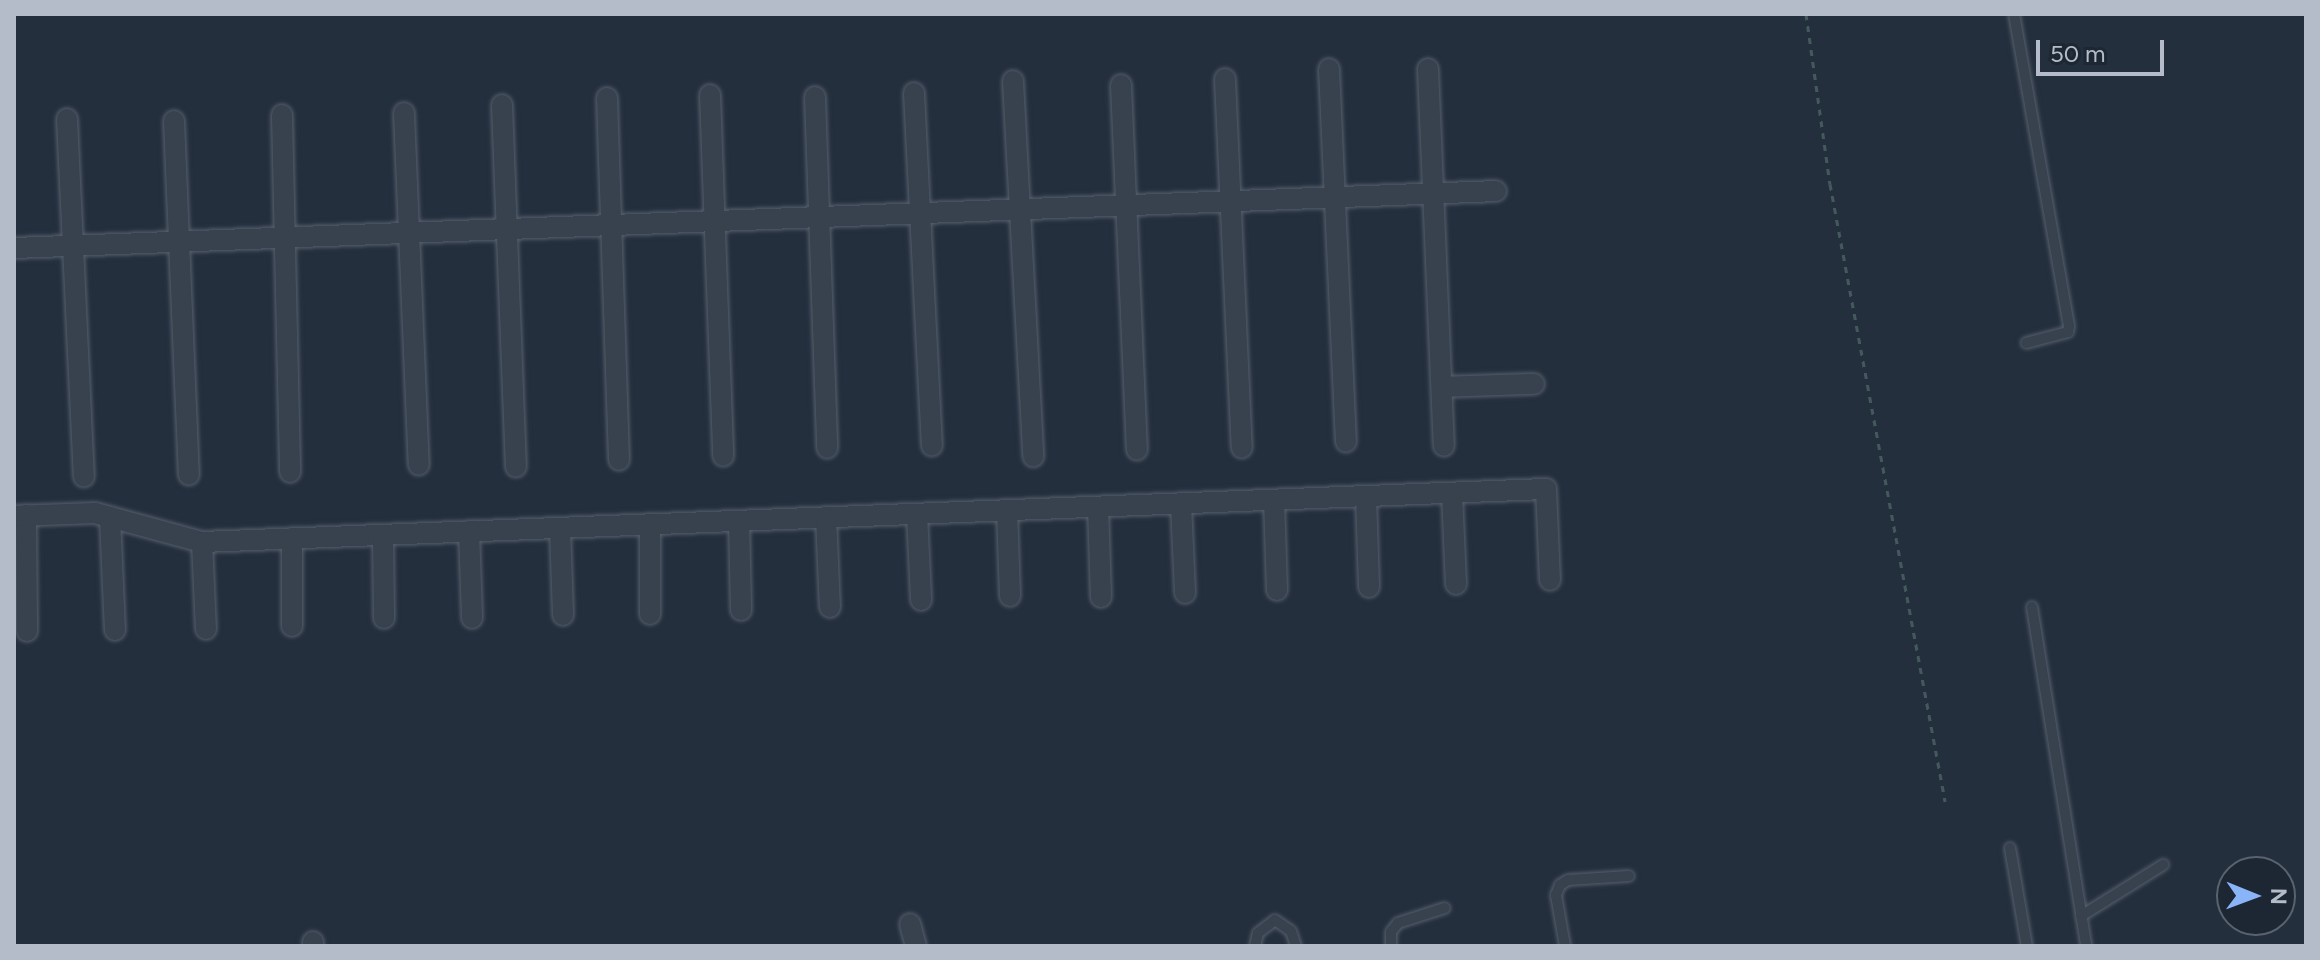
<!DOCTYPE html>
<html>
<head>
<meta charset="utf-8">
<style>
	body { margin:0 }
	#map { position:relative; width:2320px; height:960px; overflow:hidden; background:#242f3e; font-family:Figtree,sans-serif }
	div>[style] { position:absolute }
	.path>* { height:3px; margin-top:-1.5px; transform-origin:0; background:repeating-linear-gradient(90deg,#44595c 0 6px,transparent 0 12px) }
	.roads { filter:drop-shadow(0 0 2px #565f6c) drop-shadow(0 0 2px #565f6c) }
	.service>* { height:10px; margin:-5px; padding:0 5px; transform-origin:5px; border-radius:5px; background:#38414e }
	.minor>* { height:20px; margin:-10px; padding:0 10px; transform-origin:10px; border-radius:10px; background:#38414e }
	span { translate:-50% -50%; white-space:nowrap; text-align:center; line-height:1.15; -webkit-text-stroke:8px #1d2633; paint-order:stroke }
	.frame { position:absolute; inset:0; border:16px solid #b4bcc9; pointer-events:none }
	.north { position:absolute; left:2216px; top:856px; width:80px; height:80px; box-sizing:border-box; background:#1d2633; border:2px solid #59626f; border-radius:50%; rotate:91deg; font-size:22px; font-weight:700; line-height:32px; text-align:center; color:#b4bcc9 }
	.north::after { content:''; display:block; margin:auto; width:28px; height:36px; background:#8ab4f8; clip-path:polygon(50% 0,100% 100%,50% 72%,0 100%) }
	.scale { position:absolute; left:2036px; top:40px; width:128px; height:36px; box-sizing:border-box; border:4px solid #b4bcc9; border-top:0; padding-left:10px; font-size:24px; line-height:28px; white-space:nowrap; color:#b4bcc9; -webkit-text-stroke:6px #1d2633; paint-order:stroke }
</style>
</head>
<body>
<div id="map">
	<div class="path">
		<i style="left:1806px;top:14px;width:172px;rotate:82deg"></i>
		<i style="left:1830px;top:184px;width:628px;rotate:79.44deg"></i>
	</div>
	<div class="roads">
		<div class="service">
			<i style="left:2014px;top:14px;width:317px;rotate:80deg"></i>
			<i style="left:2069px;top:326px;width:6px;rotate:99deg"></i>
			<i style="left:2068px;top:332px;width:43px;rotate:165.3deg"></i>
			<i style="left:2032px;top:607px;width:343px;rotate:80.9deg"></i>
			<i style="left:2010px;top:848px;width:99px;rotate:80.2deg"></i>
			<i style="left:2081px;top:916px;width:97px;rotate:-31.9deg"></i>
			<i style="left:1255px;top:946px;width:13px;rotate:-77deg"></i>
			<i style="left:1258px;top:933px;width:21px;rotate:-37deg"></i>
			<i style="left:1275px;top:920px;width:19px;rotate:35deg"></i>
			<i style="left:1291px;top:931px;width:16px;rotate:72deg"></i>
			<i style="left:1391px;top:946px;width:14px;rotate:-90deg"></i>
			<i style="left:1391px;top:932px;width:11px;rotate:-52deg"></i>
			<i style="left:1398px;top:923px;width:49px;rotate:-17.7deg"></i>
			<i style="left:1565px;top:946px;width:52px;rotate:-100deg"></i>
			<i style="left:1556px;top:895px;width:11px;rotate:-68deg"></i>
			<i style="left:1560px;top:885px;width:9px;rotate:-32deg"></i>
			<i style="left:1568px;top:880px;width:61px;rotate:-3.8deg"></i>
		</div>
		<div class="minor">
			<i style="left:1329px;top:69px;width:373px;rotate:87.4deg"></i>
			<i style="left:1428px;top:69px;width:377px;rotate:87.6deg"></i>
			<i style="left:1225px;top:79px;width:369px;rotate:87.4deg"></i>
			<i style="left:1013px;top:81px;width:376px;rotate:86.9deg"></i>
			<i style="left:1121px;top:85px;width:365px;rotate:87.5deg"></i>
			<i style="left:914px;top:93px;width:353px;rotate:87.1deg"></i>
			<i style="left:710px;top:95px;width:361px;rotate:87.9deg"></i>
			<i style="left:815px;top:97px;width:351px;rotate:88deg"></i>
			<i style="left:607px;top:98px;width:362px;rotate:88.1deg"></i>
			<i style="left:502px;top:105px;width:362px;rotate:87.8deg"></i>
			<i style="left:404px;top:113px;width:352px;rotate:87.6deg"></i>
			<i style="left:282px;top:115px;width:357px;rotate:88.7deg"></i>
			<i style="left:67px;top:119px;width:358px;rotate:87.3deg"></i>
			<i style="left:174px;top:121px;width:354px;rotate:87.6deg"></i>
			<i style="left:14px;top:248px;width:1483px;rotate:-2.2deg"></i>
			<i style="left:1442px;top:387px;width:92px;rotate:-1.9deg"></i>
			<i style="left:1452px;top:493px;width:91px;rotate:87.5deg"></i>
			<i style="left:1366px;top:496px;width:91px;rotate:88.1deg"></i>
			<i style="left:1274px;top:500px;width:90px;rotate:88.1deg"></i>
			<i style="left:1181px;top:504px;width:89px;rotate:87.4deg"></i>
			<i style="left:1098px;top:507px;width:90px;rotate:88.1deg"></i>
			<i style="left:1007px;top:510px;width:86px;rotate:88deg"></i>
			<i style="left:917px;top:514px;width:86px;rotate:87.3deg"></i>
			<i style="left:26px;top:515px;width:116px;rotate:89.5deg"></i>
			<i style="left:14px;top:516px;width:81px;rotate:-2.1deg"></i>
			<i style="left:95px;top:513px;width:111px;rotate:15.2deg"></i>
			<i style="left:202px;top:542px;width:1345px;rotate:-2.26deg"></i>
			<i style="left:1546px;top:489px;width:91px;rotate:87.5deg"></i>
			<i style="left:110px;top:517px;width:113px;rotate:87.5deg"></i>
			<i style="left:826px;top:517px;width:90px;rotate:87.5deg"></i>
			<i style="left:739px;top:521px;width:89px;rotate:88.7deg"></i>
			<i style="left:650px;top:524px;width:90px;rotate:90deg"></i>
			<i style="left:560px;top:528px;width:87px;rotate:88deg"></i>
			<i style="left:469px;top:531px;width:87px;rotate:88deg"></i>
			<i style="left:383px;top:535px;width:83px;rotate:89.3deg"></i>
			<i style="left:292px;top:538px;width:88px;rotate:90deg"></i>
			<i style="left:202px;top:542px;width:87px;rotate:87.4deg"></i>
			<i style="left:910px;top:924px;width:23px;rotate:75deg"></i>
			<i style="left:313px;top:942px;width:4px;rotate:90deg"></i>
		</div>
	</div>
	<div class="frame"></div>
	<div class="north">N</div>
	<div class="scale">50 m</div>
</div>
</body>
</html>
